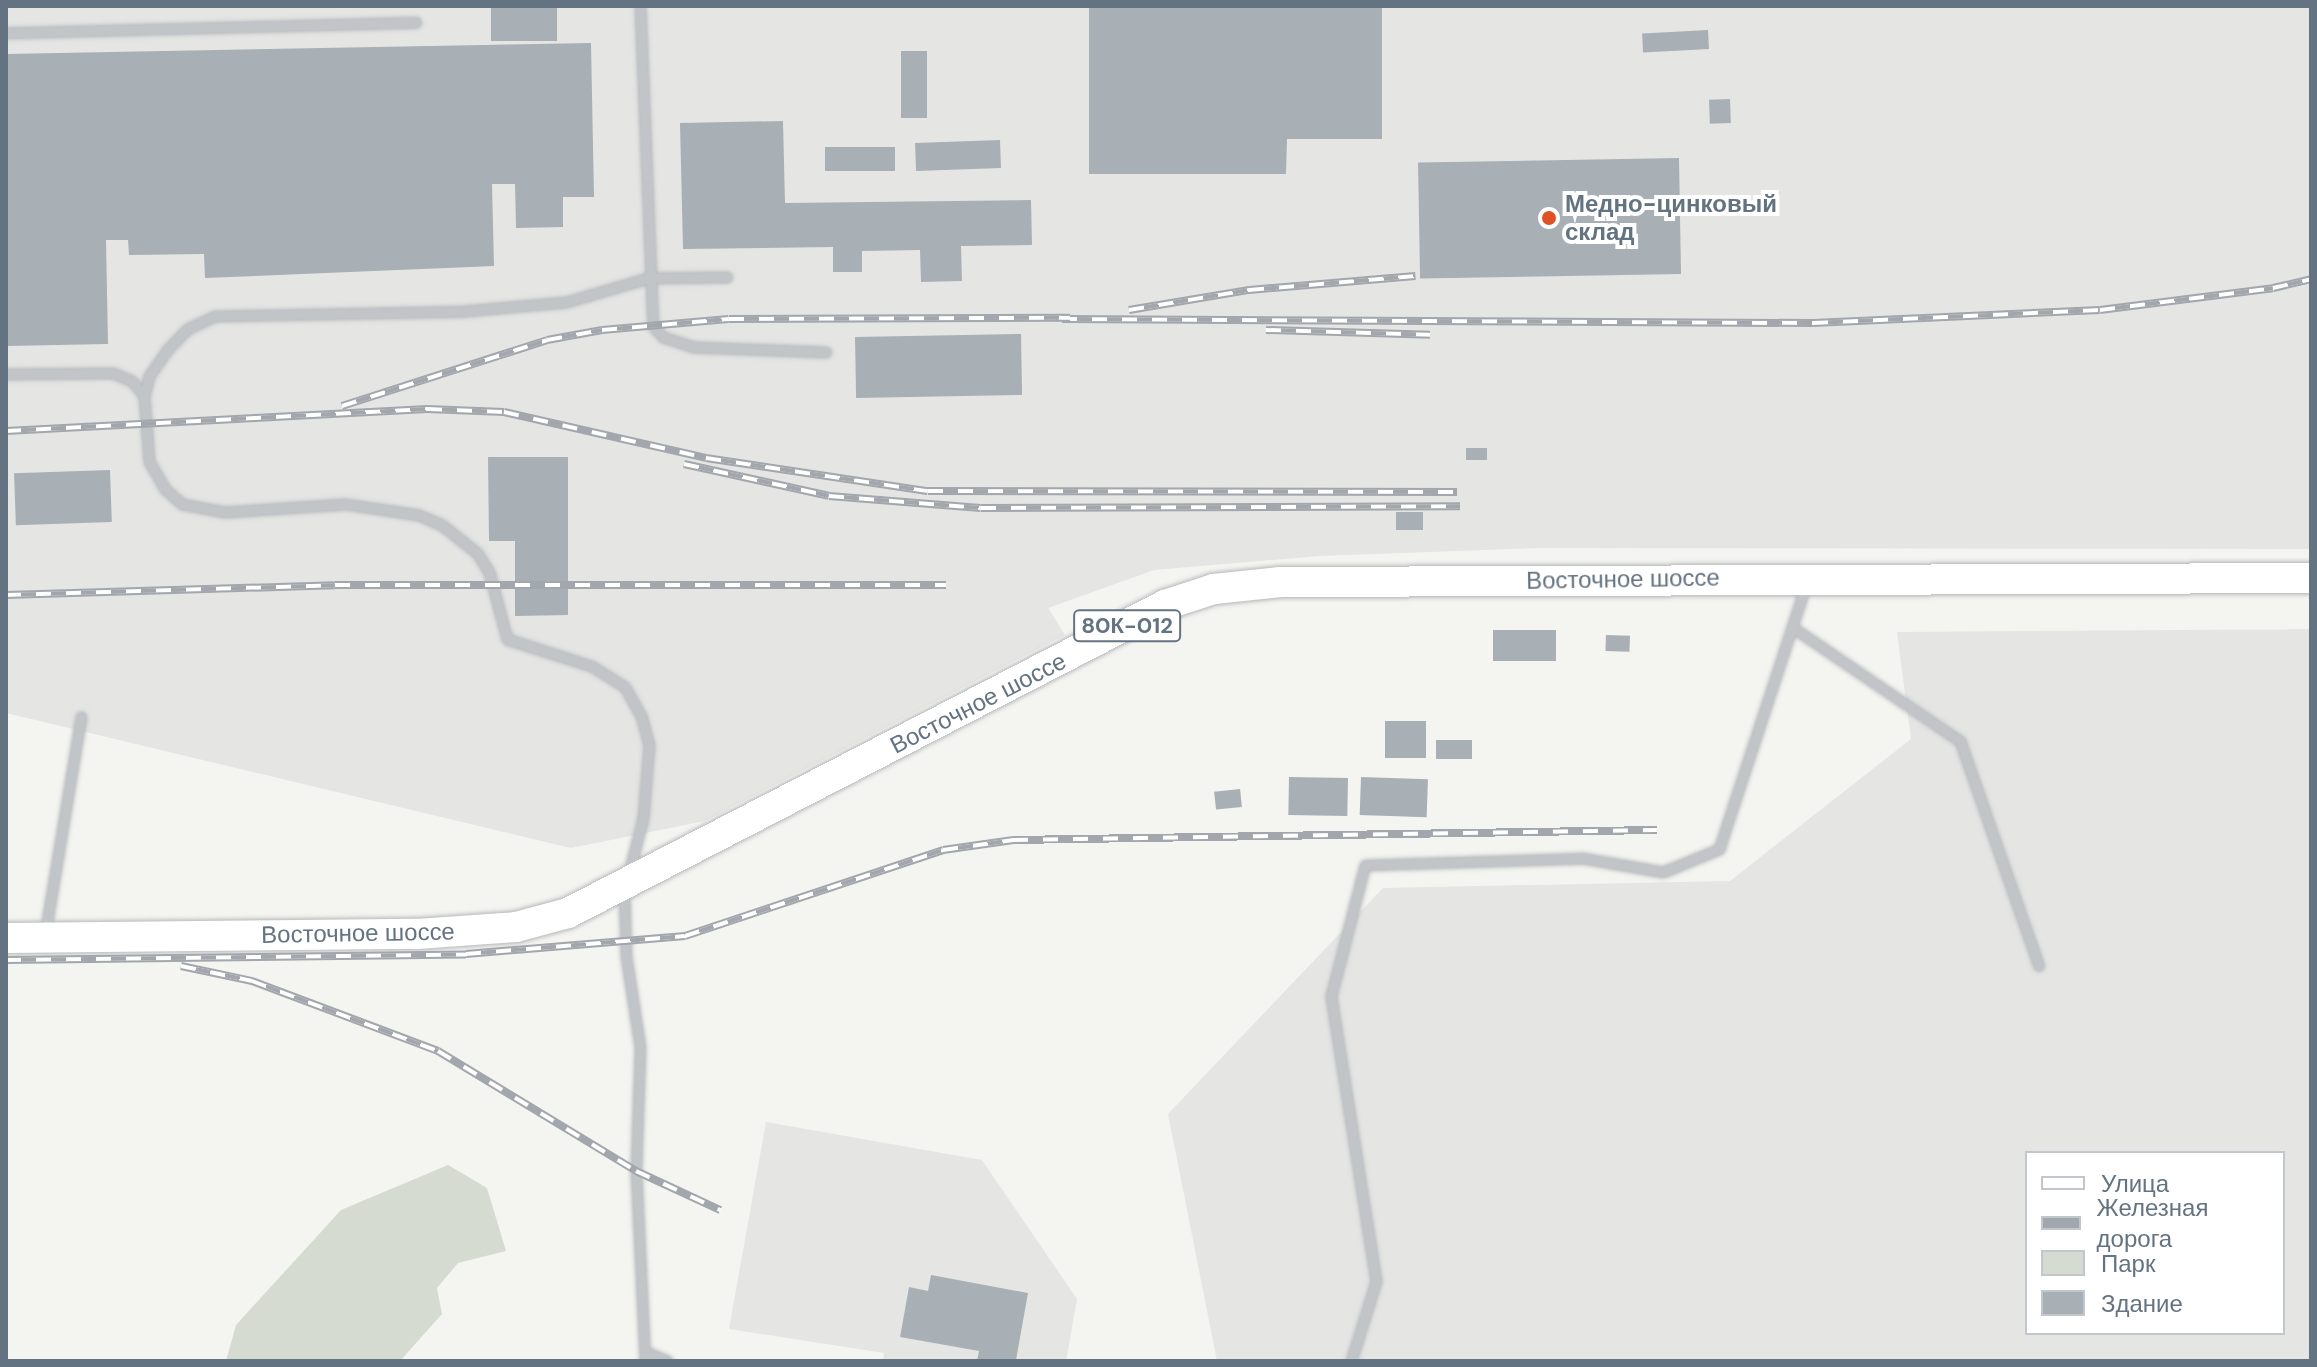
<!DOCTYPE html>
<html>
<head>
<meta charset="utf-8">
<style>
	body { margin:0 }
	#map { position:relative; width:2317px; height:1367px; overflow:hidden; background:#f4f4f0; font-family:"DM Sans",sans-serif }
	div>[style] { position:absolute }
	.built>* { inset:0; background:#e5e6e4 }
	.green>* { inset:0; background:#d5dbd1 }
	.building>* { inset:0; background:#a8afb5; transform-origin:0 0 }
	.roads { filter:drop-shadow(0 0 2px #b5b8bc) drop-shadow(0 0 2px #b5b8bc) }
	.lane>* { height:9px; margin:-4.5px; padding:0 4.5px; transform-origin:4.5px; border-radius:4.5px; background:#c2c5c8 }
	.primary>* { height:30px; margin:-15px; padding:0 15px; transform-origin:15px; border-radius:15px; background:#fff }
	.rail>* { height:8px; margin-top:-4px; transform-origin:0; background:repeating-linear-gradient(90deg,#fff 0 15px,#a2a7ad 0 30px); box-sizing:border-box; border-block:2px solid #a2a7ad }
	.dots>* { width:22px; height:22px; translate:-50% -50%; box-sizing:border-box; border:4px solid #fff; border-radius:50% }
	span { translate:-50% -50%; white-space:nowrap; text-align:center; line-height:1.15; -webkit-text-stroke:8px #fff; paint-order:stroke }
	.shield-label span { padding:2px 6px; background:#fff; border:2px solid; border-radius:6px; -webkit-text-stroke-width:0 }
	.shield-label { font-size:22px; color:#647381; font-weight:700 }
	.poi-label { font-size:24px; color:#647381; font-weight:700 }
	.left { translate:0 -50%; text-align:left }
	.street-label { font-size:24px; color:#647381 }
	.frame { position:absolute; inset:0; border:8px solid #647381; pointer-events:none }
	.legend { position:absolute; left:2025px; top:1151px; width:260px; height:184px; box-sizing:border-box; background:#fff; border:2px solid #c1c7cd; margin:0; padding:10px 14px; list-style:none; font-size:24px; color:#647381 }
	.legend li { display:flex; align-items:center; gap:16px; height:40px }
	.legend b { width:40px; border:2px solid #c1c7cd }
</style>
</head>
<body>
<div id="map">
	<div class="built">
		<i style="clip-path:polygon(6px 6px,2311px 6px,2311px 549px,1539px 548px,1320px 556px,1154px 570px,1048px 608px,1065px 635px,705px 821px,571px 848px,6px 713px)"></i>
		<i style="clip-path:polygon(evenodd,2311px 629px,2311px 1361px,1217px 1361px,1168px 1114px,1383px 888px,1730px 881px,1911px 739px,1897px 632px,2311px 629px,2027px 1153px,2283px 1153px,2283px 1333px,2027px 1333px,2027px 1153px)"></i>
		<i style="clip-path:polygon(766px 1122px,982px 1160px,1077px 1299px,1066px 1361px,883px 1361px,884px 1353px,729px 1329px)"></i>
	</div>
	<div class="green">
		<i style="clip-path:polygon(448px 1165px,487px 1188px,506px 1251px,458px 1263px,437px 1288px,442px 1314px,400px 1361px,226px 1361px,236px 1325px,341px 1210px)"></i>
	</div>
	<div class="building">
		<i style="left:491px;top:6px;width:66px;height:35px"></i>
		<i style="clip-path:polygon(1089px 6px,1382px 6px,1382px 139px,1287px 139px,1286px 174px,1089px 174px)"></i>
		<i style="left:1708px;top:30px;width:19px;height:66px;rotate:87deg"></i>
		<i style="clip-path:polygon(591px 43px,594px 197px,563px 197px,563px 227px,516px 228px,515px 184px,492px 184px,494px 266px,205px 278px,204px 254px,129px 255px,128px 240px,106px 240px,108px 344px,6px 346px,6px 54px)"></i>
		<i style="left:901px;top:51px;width:26px;height:67px"></i>
		<i style="left:1730px;top:99px;width:24px;height:21px;rotate:88deg"></i>
		<i style="clip-path:polygon(783px 121px,785px 203px,1031px 200px,1032px 245px,961px 246px,962px 281px,921px 282px,920px 250px,862px 251px,862px 272px,833px 272px,833px 247px,683px 249px,680px 123px)"></i>
		<i style="left:1000px;top:140px;width:28px;height:85px;rotate:88deg"></i>
		<i style="left:895px;top:147px;width:24px;height:70px;rotate:90deg"></i>
		<i style="left:1679px;top:158px;width:116px;height:261px;rotate:89deg"></i>
		<i style="left:1021px;top:334px;width:61px;height:166px;rotate:89deg"></i>
		<i style="left:1466px;top:448px;width:21px;height:12px"></i>
		<i style="clip-path:polygon(488px 457px,568px 457px,568px 615px,515px 616px,515px 541px,489px 541px)"></i>
		<i style="left:110px;top:470px;width:52px;height:96px;rotate:88deg"></i>
		<i style="left:1396px;top:512px;width:27px;height:18px"></i>
		<i style="left:1493px;top:630px;width:63px;height:31px"></i>
		<i style="left:1606px;top:635px;width:24px;height:16px;rotate:2deg"></i>
		<i style="left:1385px;top:721px;width:41px;height:37px"></i>
		<i style="left:1436px;top:740px;width:36px;height:19px"></i>
		<i style="left:1289px;top:777px;width:59px;height:38px;rotate:1deg"></i>
		<i style="left:1361px;top:777px;width:67px;height:38px;rotate:2deg"></i>
		<i style="left:1240px;top:789px;width:18px;height:26px;rotate:84deg"></i>
		<i style="clip-path:polygon(931px 1275px,1028px 1293px,1016px 1360px,977px 1361px,979px 1351px,900px 1337px,909px 1287px,928px 1291px)"></i>
	</div>
	<div class="roads">
		<div class="lane">
			<i style="left:640px;top:6px;width:320px;rotate:87.7deg"></i>
			<i style="left:653px;top:326px;width:15px;rotate:48deg"></i>
			<i style="left:663px;top:337px;width:33px;rotate:18deg"></i>
			<i style="left:694px;top:347px;width:132px;rotate:2.2deg"></i>
			<i style="left:6px;top:33px;width:410px;rotate:-1.5deg"></i>
			<i style="left:6px;top:374px;width:107px;rotate:-0.5deg"></i>
			<i style="left:113px;top:373px;width:21px;rotate:23deg"></i>
			<i style="left:132px;top:381px;width:19px;rotate:51deg"></i>
			<i style="left:1792px;top:627px;width:203px;rotate:34.2deg"></i>
			<i style="left:1960px;top:741px;width:238px;rotate:70.7deg"></i>
			<i style="left:629px;top:872px;width:56px;rotate:-75.5deg"></i>
			<i style="left:643px;top:818px;width:73px;rotate:-85.3deg"></i>
			<i style="left:649px;top:745px;width:30px;rotate:-105deg"></i>
			<i style="left:641px;top:716px;width:33px;rotate:-119deg"></i>
			<i style="left:625px;top:687px;width:40px;rotate:-148deg"></i>
			<i style="left:591px;top:666px;width:88px;rotate:-162.2deg"></i>
			<i style="left:507px;top:639px;width:69px;rotate:-105deg"></i>
			<i style="left:489px;top:572px;width:22px;rotate:-122deg"></i>
			<i style="left:477px;top:553px;width:45px;rotate:-141.3deg"></i>
			<i style="left:442px;top:525px;width:25px;rotate:-157deg"></i>
			<i style="left:419px;top:515px;width:75px;rotate:-171.5deg"></i>
			<i style="left:345px;top:504px;width:120px;rotate:176.2deg"></i>
			<i style="left:225px;top:512px;width:44px;rotate:-169.5deg"></i>
			<i style="left:182px;top:504px;width:23px;rotate:-139deg"></i>
			<i style="left:165px;top:489px;width:32px;rotate:-120deg"></i>
			<i style="left:149px;top:461px;width:65px;rotate:-94.4deg"></i>
			<i style="left:144px;top:396px;width:21px;rotate:-76deg"></i>
			<i style="left:149px;top:376px;width:32px;rotate:-55deg"></i>
			<i style="left:167px;top:350px;width:29px;rotate:-46deg"></i>
			<i style="left:187px;top:329px;width:31px;rotate:-25deg"></i>
			<i style="left:215px;top:316px;width:250px;rotate:-1.1deg"></i>
			<i style="left:465px;top:311px;width:101px;rotate:-5.1deg"></i>
			<i style="left:566px;top:302px;width:85px;rotate:-16.3deg"></i>
			<i style="left:648px;top:278px;width:79px;rotate:-0.7deg"></i>
			<i style="left:624px;top:890px;width:66px;rotate:88.3deg"></i>
			<i style="left:626px;top:956px;width:93px;rotate:81.3deg"></i>
			<i style="left:640px;top:1048px;width:123px;rotate:91.9deg"></i>
			<i style="left:636px;top:1171px;width:190px;rotate:87.3deg"></i>
			<i style="left:45px;top:934px;width:220px;rotate:-80.6deg"></i>
			<i style="left:646px;top:1352px;width:23px;rotate:23deg"></i>
			<i style="left:1351px;top:1361px;width:84px;rotate:-72.6deg"></i>
			<i style="left:1376px;top:1281px;width:289px;rotate:-99deg"></i>
			<i style="left:1331px;top:996px;width:135px;rotate:-75.5deg"></i>
			<i style="left:1365px;top:865px;width:217px;rotate:-1.8deg"></i>
			<i style="left:1582px;top:858px;width:82px;rotate:9.8deg"></i>
			<i style="left:1663px;top:872px;width:61px;rotate:-22.3deg"></i>
			<i style="left:1719px;top:849px;width:279px;rotate:-71.8deg"></i>
		</div>
		<div class="primary">
			<i style="left:6px;top:938px;width:411px;rotate:-0.6deg"></i>
			<i style="left:417px;top:934px;width:99px;rotate:-4deg"></i>
			<i style="left:516px;top:927px;width:54px;rotate:-15.1deg"></i>
			<i style="left:568px;top:913px;width:672px;rotate:-27.29deg"></i>
			<i style="left:1165px;top:605px;width:52px;rotate:-18.1deg"></i>
			<i style="left:1214px;top:589px;width:67px;rotate:-6deg"></i>
			<i style="left:1281px;top:582px;width:1030px;rotate:-0.22deg"></i>
		</div>
	</div>
	<div class="rail">
		<i style="left:1129px;top:310px;width:122px;rotate:-9.5deg"></i>
		<i style="left:1249px;top:290px;width:167px;rotate:-4.8deg"></i>
		<i style="left:1062px;top:319px;width:751px;rotate:0.31deg"></i>
		<i style="left:1813px;top:323px;width:287px;rotate:-2.6deg"></i>
		<i style="left:2100px;top:310px;width:174px;rotate:-7.2deg"></i>
		<i style="left:2273px;top:288px;width:39px;rotate:-13deg"></i>
		<i style="left:1266px;top:330px;width:164px;rotate:1.7deg"></i>
		<i style="left:342px;top:406px;width:215px;rotate:-17.8deg"></i>
		<i style="left:547px;top:340px;width:56px;rotate:-10.3deg"></i>
		<i style="left:602px;top:330px;width:127px;rotate:-5deg"></i>
		<i style="left:729px;top:319px;width:341px;rotate:-0.2deg"></i>
		<i style="left:6px;top:431px;width:422px;rotate:-3deg"></i>
		<i style="left:427px;top:409px;width:77px;rotate:2.2deg"></i>
		<i style="left:504px;top:412px;width:207px;rotate:12.8deg"></i>
		<i style="left:706px;top:458px;width:224px;rotate:8.5deg"></i>
		<i style="left:928px;top:491px;width:529px;rotate:0.11deg"></i>
		<i style="left:684px;top:464px;width:148px;rotate:12.4deg"></i>
		<i style="left:829px;top:496px;width:152px;rotate:4.5deg"></i>
		<i style="left:981px;top:508px;width:479px;rotate:-0.2deg"></i>
		<i style="left:6px;top:595px;width:329px;rotate:-1.7deg"></i>
		<i style="left:335px;top:585px;width:611px"></i>
		<i style="left:6px;top:960px;width:460px;rotate:-0.7deg"></i>
		<i style="left:466px;top:954px;width:220px;rotate:-4.7deg"></i>
		<i style="left:685px;top:936px;width:272px;rotate:-18.4deg"></i>
		<i style="left:943px;top:850px;width:71px;rotate:-8.1deg"></i>
		<i style="left:1013px;top:840px;width:644px;rotate:-0.89deg"></i>
		<i style="left:181px;top:966px;width:73px;rotate:11.9deg"></i>
		<i style="left:252px;top:981px;width:199px;rotate:20.6deg"></i>
		<i style="left:438px;top:1051px;width:232px;rotate:31.2deg"></i>
		<i style="left:636px;top:1171px;width:93px;rotate:24.9deg"></i>
	</div>
	<div class="dots">
		<i style="left:1549px;top:218px;background:#de5226"></i>
	</div>
	<div class="shield-label">
		<span style="left:1127px;top:626px">80К-012</span>
	</div>
	<div class="poi-label">
		<span class="left" style="left:1565px;top:218px">Медно-цинковый<br>склад</span>
	</div>
	<div class="street-label">
		<span style="left:1623px;top:579px;rotate:-1deg">Восточное шоссе</span>
		<span style="left:978px;top:703px;rotate:-27deg">Восточное шоссе</span>
		<span style="left:358px;top:933px;rotate:-1deg">Восточное шоссе</span>
	</div>
	<div class="frame"></div>
	<ul class="legend">
	<li><b style="height:10px;background:#fff"></b>Улица</li>
	<li><b style="height:10px;background:#a2a7ad"></b>Железная дорога</li>
	<li><b style="height:22px;background:#d5dbd1"></b>Парк</li>
	<li><b style="height:22px;background:#a8afb5"></b>Здание</li>
	</ul>
</div>
</body>
</html>
